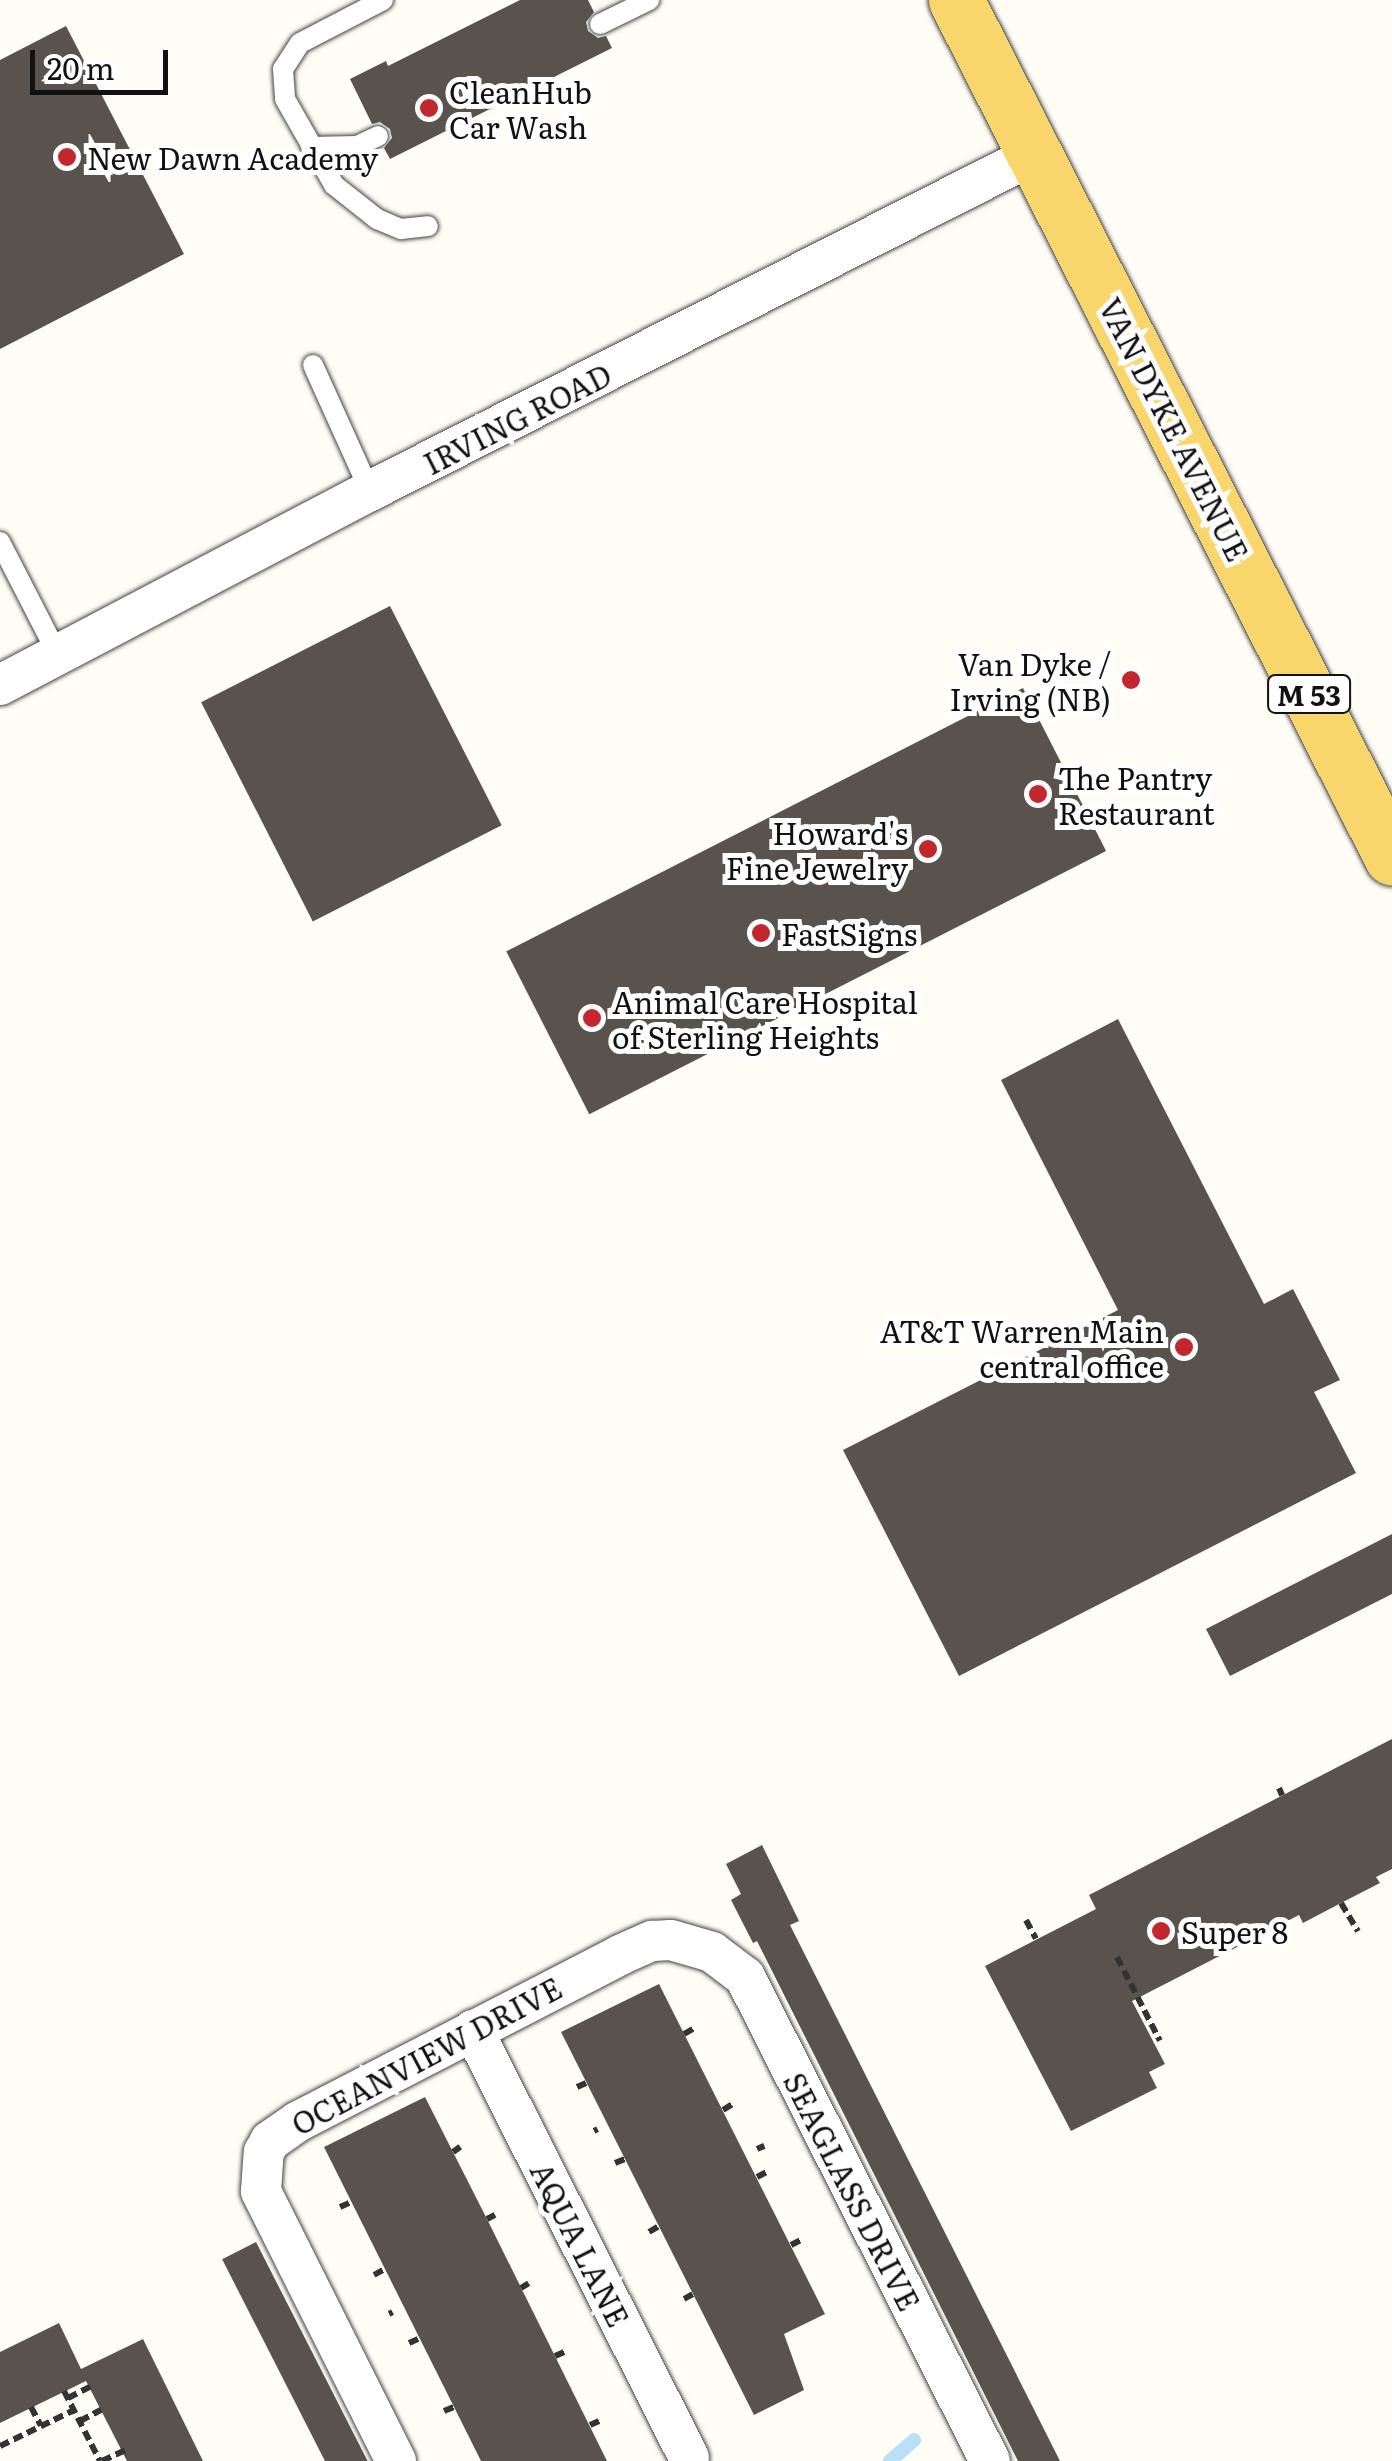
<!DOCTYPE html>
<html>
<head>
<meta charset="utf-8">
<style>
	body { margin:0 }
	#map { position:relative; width:1392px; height:2461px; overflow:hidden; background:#fffdf5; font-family:Literata,serif }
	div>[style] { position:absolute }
	.stream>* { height:14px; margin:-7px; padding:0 7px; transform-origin:7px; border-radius:7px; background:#b9e0f7 }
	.building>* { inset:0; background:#5a524d; transform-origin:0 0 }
	.path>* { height:6px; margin-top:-3px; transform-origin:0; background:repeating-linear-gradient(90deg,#333 0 10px,transparent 0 15px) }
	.roads { filter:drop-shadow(0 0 2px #444) drop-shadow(0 0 2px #444) }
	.service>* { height:20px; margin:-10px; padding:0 10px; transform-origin:10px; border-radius:10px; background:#fff }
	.minor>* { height:40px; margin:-20px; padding:0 20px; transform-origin:20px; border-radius:20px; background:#fff }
	.primary>* { height:55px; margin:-27.5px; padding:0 27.5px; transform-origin:27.5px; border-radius:27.5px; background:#f9d66b }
	.dots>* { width:28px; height:28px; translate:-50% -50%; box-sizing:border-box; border:5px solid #fff; border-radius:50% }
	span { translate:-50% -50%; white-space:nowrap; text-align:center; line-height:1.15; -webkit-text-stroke:10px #fff; paint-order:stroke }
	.shield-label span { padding:2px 8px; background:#fff; border:2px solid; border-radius:8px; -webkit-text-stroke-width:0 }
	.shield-label { font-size:28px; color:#111; font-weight:700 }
	.poi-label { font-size:30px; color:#111 }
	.left { translate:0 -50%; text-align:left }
	.right { translate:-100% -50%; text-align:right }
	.street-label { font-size:30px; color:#111 }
	.scale { position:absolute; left:30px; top:50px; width:138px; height:45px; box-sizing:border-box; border:5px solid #111; border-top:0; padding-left:12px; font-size:30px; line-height:35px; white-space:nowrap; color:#111; -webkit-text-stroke:8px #fff; paint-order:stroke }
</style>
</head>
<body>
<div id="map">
	<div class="stream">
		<i style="left:890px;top:2461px;width:32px;rotate:-41deg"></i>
	</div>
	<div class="building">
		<i style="clip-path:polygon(520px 0,588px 0,594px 12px,586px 22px,588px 31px,598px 38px,606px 36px,612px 48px,390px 159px,384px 148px,392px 138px,390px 129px,380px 122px,372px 124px,350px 79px,386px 61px,388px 66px)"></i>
		<i style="clip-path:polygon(66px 26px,184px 254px,0 349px,0 60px)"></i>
		<i style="left:390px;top:606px;width:246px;height:212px;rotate:63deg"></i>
		<i style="left:1023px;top:688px;width:183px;height:580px;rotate:63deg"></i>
		<i style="clip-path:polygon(1118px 1019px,1264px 1304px,1293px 1289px,1340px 1380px,1314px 1392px,1356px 1473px,959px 1676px,843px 1450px,1118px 1310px,1001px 1080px)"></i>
		<i style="clip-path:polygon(1392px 1534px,1392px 1594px,1230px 1676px,1206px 1629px)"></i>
		<i style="clip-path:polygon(1392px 1739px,1392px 1869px,1376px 1877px,1380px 1883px,1341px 1903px,1303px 1923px,1299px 1915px,1132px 2001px,1165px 2064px,1149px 2072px,1157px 2088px,1071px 2131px,985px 1966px,1096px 1909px,1089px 1895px)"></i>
		<i style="clip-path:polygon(762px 1845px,799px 1921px,790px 1925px,1060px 2461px,1018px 2461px,757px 1941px,753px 1943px,731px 1900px,741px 1894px,726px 1864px)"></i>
		<i style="clip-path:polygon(659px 1984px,825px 2314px,784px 2334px,804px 2390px,754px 2415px,561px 2032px)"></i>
		<i style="clip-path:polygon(425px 2097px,487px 2219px,607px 2461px,481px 2461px,324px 2147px)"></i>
		<i style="left:256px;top:2242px;width:246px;height:38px;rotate:63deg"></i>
		<i style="clip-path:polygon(59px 2323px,81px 2369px,143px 2339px,203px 2461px,127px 2461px,86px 2381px,0 2423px,0 2352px)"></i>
	</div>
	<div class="path">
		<i style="left:1279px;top:1788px;width:8px;rotate:67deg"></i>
		<i style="left:1341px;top:1903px;width:33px;rotate:59deg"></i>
		<i style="left:1026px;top:1920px;width:21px;rotate:62deg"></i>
		<i style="left:1117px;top:1957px;width:94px;rotate:62.9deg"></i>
		<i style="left:684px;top:2034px;width:14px;rotate:-30deg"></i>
		<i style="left:577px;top:2087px;width:10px;rotate:-24deg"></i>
		<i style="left:723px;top:2110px;width:13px;rotate:-32deg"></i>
		<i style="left:594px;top:2131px;width:4px;rotate:-27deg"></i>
		<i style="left:757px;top:2149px;width:8px;rotate:-23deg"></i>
		<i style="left:453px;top:2152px;width:9px;rotate:-36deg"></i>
		<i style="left:615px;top:2163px;width:11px;rotate:-22deg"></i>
		<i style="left:757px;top:2177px;width:13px;rotate:-27deg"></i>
		<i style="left:340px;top:2207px;width:12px;rotate:-24deg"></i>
		<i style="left:487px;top:2219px;width:9px;rotate:-27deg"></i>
		<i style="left:649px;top:2232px;width:12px;rotate:-31deg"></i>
		<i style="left:791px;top:2245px;width:13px;rotate:-27deg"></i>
		<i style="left:374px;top:2275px;width:13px;rotate:-29deg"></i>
		<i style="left:521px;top:2288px;width:9px;rotate:-32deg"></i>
		<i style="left:684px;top:2299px;width:10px;rotate:-29deg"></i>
		<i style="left:389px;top:2314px;width:4px;rotate:-27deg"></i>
		<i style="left:409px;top:2343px;width:12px;rotate:-24deg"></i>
		<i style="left:555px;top:2356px;width:10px;rotate:-24deg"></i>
		<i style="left:64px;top:2391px;width:79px;rotate:62.8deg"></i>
		<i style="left:68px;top:2398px;width:25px;rotate:-27deg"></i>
		<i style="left:31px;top:2407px;width:21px;rotate:62deg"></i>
		<i style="left:444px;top:2411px;width:11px;rotate:-22deg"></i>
		<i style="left:80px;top:2421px;width:24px;rotate:-28deg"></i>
		<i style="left:590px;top:2425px;width:10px;rotate:-24deg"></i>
		<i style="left:0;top:2446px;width:82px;rotate:-25.9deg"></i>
		<i style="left:102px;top:2461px;width:26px;rotate:-25deg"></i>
	</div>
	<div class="roads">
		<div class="service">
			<i style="left:383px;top:0;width:93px;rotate:152.6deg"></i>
			<i style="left:300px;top:43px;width:31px;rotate:123deg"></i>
			<i style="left:283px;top:69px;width:30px;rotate:86deg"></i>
			<i style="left:285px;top:99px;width:99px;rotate:60.3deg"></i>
			<i style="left:334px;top:185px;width:55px;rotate:38.3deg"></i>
			<i style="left:377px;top:219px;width:26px;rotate:23deg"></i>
			<i style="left:401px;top:229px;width:27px;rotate:-6deg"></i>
			<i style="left:600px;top:24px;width:55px;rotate:-26.1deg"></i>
			<i style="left:311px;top:147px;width:46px;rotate:-1.2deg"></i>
			<i style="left:357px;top:146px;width:23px;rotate:-25deg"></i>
			<i style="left:313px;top:365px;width:138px;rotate:65.7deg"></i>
			<i style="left:0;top:542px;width:127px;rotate:62.8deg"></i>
		</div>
		<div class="minor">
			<i style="left:0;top:685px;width:418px;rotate:-27.7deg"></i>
			<i style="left:370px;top:491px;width:746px;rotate:-26.87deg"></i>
			<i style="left:473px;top:2030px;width:479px;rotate:63.2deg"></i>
			<i style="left:396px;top:2461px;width:302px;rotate:-116.6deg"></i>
			<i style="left:261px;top:2191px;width:39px;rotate:-86deg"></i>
			<i style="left:264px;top:2152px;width:13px;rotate:-61deg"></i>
			<i style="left:270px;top:2141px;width:33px;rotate:-35deg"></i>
			<i style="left:297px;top:2122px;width:364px;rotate:-27.3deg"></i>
			<i style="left:620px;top:1955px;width:35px;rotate:-24deg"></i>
			<i style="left:652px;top:1941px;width:19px;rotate:-3deg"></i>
			<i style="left:671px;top:1940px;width:43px;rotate:16.3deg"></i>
			<i style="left:712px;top:1952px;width:41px;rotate:37.1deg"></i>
			<i style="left:745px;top:1977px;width:542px;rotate:63.15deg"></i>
		</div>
		<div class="primary">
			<i style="left:956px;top:0;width:962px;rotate:63.06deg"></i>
		</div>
	</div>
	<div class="dots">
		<i style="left:429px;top:108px;background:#c4262e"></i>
		<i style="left:67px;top:157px;background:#c4262e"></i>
		<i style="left:1131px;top:680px;background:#c4262e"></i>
		<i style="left:1038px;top:794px;background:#c4262e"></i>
		<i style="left:928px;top:849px;background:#c4262e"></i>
		<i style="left:761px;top:933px;background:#c4262e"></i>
		<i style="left:592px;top:1018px;background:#c4262e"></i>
		<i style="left:1184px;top:1347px;background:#c4262e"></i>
		<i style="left:1161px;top:1931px;background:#c4262e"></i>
	</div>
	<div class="shield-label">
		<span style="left:1309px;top:694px">M 53</span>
	</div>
	<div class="poi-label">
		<span class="left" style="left:449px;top:108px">CleanHub<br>Car Wash</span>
		<span class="left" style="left:87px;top:157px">New Dawn Academy</span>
		<span class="right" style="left:1111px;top:680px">Van Dyke /<br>Irving (NB)</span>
		<span class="left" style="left:1058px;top:794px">The Pantry<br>Restaurant</span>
		<span class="right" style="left:908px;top:849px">Howard's<br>Fine Jewelry</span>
		<span class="left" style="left:781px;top:933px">FastSigns</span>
		<span class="left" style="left:612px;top:1018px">Animal Care Hospital<br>of Sterling Heights</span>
		<span class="right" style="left:1164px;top:1347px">AT&amp;T Warren Main<br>central office</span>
		<span class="left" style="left:1181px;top:1931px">Super 8</span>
	</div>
	<div class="street-label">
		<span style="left:517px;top:418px;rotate:-27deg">IRVING ROAD</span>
		<span style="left:1175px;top:429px;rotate:63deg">VAN DYKE AVENUE</span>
		<span style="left:426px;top:2055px;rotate:-28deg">OCEANVIEW DRIVE</span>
		<span style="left:853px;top:2191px;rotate:63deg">SEAGLASS DRIVE</span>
		<span style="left:581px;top:2244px;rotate:63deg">AQUA LANE</span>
	</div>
	<div class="scale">20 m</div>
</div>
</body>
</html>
